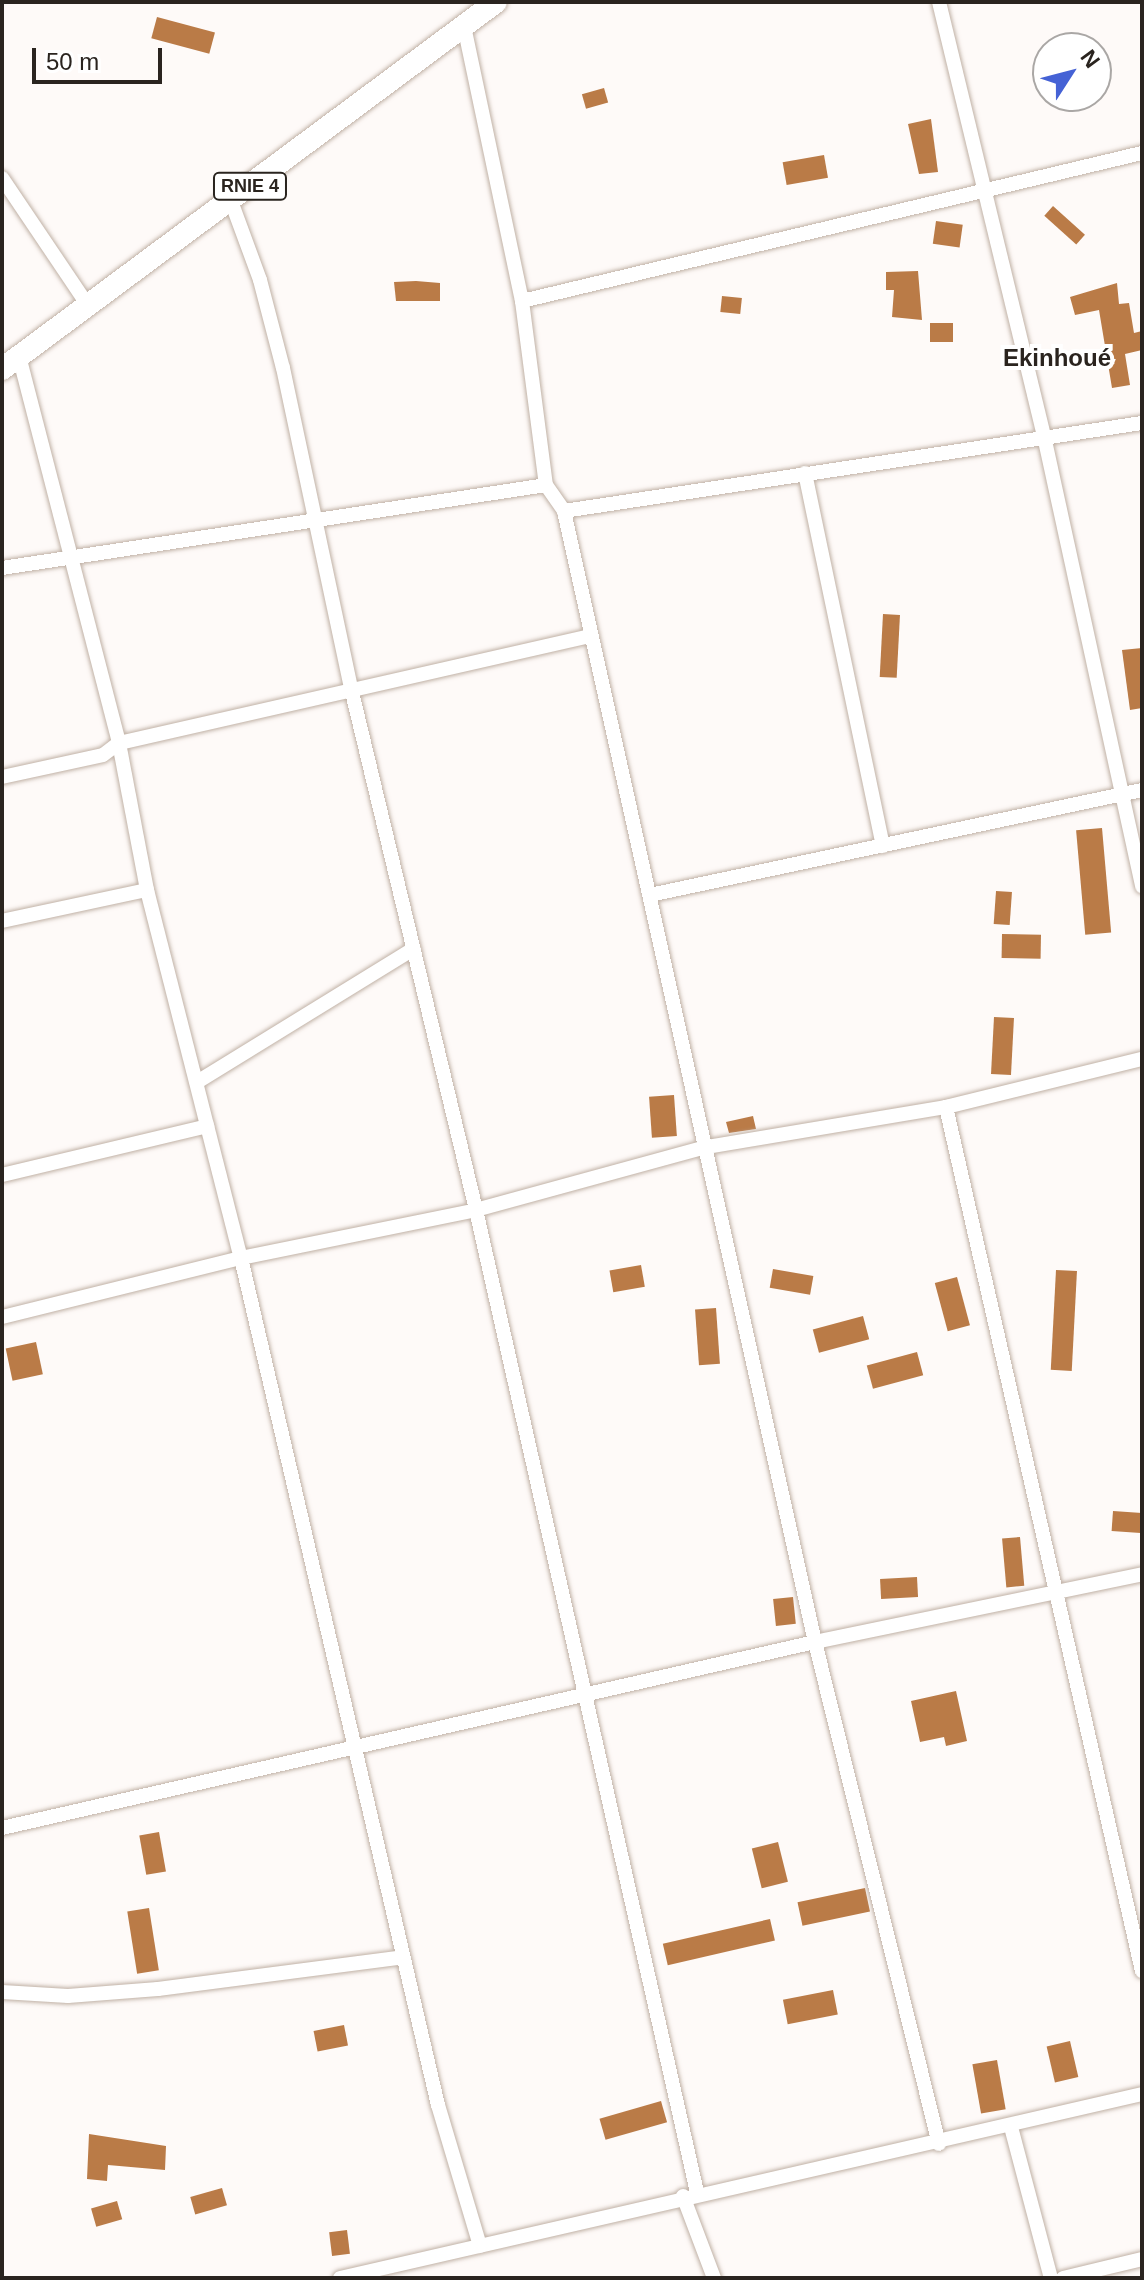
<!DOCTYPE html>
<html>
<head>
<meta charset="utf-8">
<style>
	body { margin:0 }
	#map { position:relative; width:1144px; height:2280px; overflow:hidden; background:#fefaf8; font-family:Helvetica,sans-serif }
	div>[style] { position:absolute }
	.building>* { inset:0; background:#ba7b47; transform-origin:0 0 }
	.roads { filter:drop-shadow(0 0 2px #c0b1a5) drop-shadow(0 0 2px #c0b1a5) }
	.minor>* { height:14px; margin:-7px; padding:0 7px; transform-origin:7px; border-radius:7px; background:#fff }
	.primary>* { height:22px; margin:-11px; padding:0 11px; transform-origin:11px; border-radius:11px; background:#fff }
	span { translate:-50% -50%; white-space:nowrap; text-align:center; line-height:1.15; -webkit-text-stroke:8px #fff; paint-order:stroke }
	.shield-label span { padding:2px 6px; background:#fff; border:2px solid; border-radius:6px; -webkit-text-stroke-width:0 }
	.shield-label { font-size:18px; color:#2a241f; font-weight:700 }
	.quarter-label { font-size:24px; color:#2a241f; font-weight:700 }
	.frame { position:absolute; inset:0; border:4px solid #2a241f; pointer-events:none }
	.north { position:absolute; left:1032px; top:32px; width:80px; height:80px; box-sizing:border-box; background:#fff; border:2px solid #aaa7a5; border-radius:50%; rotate:54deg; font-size:22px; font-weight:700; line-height:32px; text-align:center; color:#2a241f }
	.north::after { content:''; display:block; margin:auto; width:28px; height:36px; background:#4562d5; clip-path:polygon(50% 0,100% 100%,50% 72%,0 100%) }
	.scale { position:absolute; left:32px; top:48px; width:130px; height:36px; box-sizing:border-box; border:4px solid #2a241f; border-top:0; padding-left:10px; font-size:24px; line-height:28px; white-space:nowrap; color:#2a241f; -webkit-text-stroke:6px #fff; paint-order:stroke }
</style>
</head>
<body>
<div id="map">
	<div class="building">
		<i style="left:157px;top:17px;width:60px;height:22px;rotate:15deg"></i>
		<i style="left:604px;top:88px;width:15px;height:23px;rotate:74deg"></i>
		<i style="clip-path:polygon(931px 119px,938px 172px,919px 174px,908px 124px)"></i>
		<i style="left:824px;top:155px;width:23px;height:42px;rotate:80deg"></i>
		<i style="left:1053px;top:206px;width:43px;height:13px;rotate:42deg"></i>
		<i style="left:936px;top:221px;width:27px;height:23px;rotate:8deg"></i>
		<i style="clip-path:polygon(918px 271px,922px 320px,892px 317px,894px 290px,886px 290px,886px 272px)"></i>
		<i style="clip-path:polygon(416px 281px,440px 283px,440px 301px,396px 301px,394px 282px)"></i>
		<i style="clip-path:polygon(1117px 283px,1119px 304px,1129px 303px,1134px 333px,1142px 331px,1142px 350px,1125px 354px,1130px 385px,1112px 388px,1099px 310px,1075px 315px,1070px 297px)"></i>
		<i style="left:722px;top:296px;width:20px;height:16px;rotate:6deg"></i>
		<i style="left:930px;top:323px;width:23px;height:19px"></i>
		<i style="left:883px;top:614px;width:17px;height:63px;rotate:3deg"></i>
		<i style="clip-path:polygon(1142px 648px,1142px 708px,1130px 710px,1122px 650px)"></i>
		<i style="left:1102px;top:828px;width:105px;height:26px;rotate:85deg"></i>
		<i style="left:996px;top:891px;width:16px;height:33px;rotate:4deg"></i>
		<i style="left:1002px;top:934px;width:39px;height:24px;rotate:1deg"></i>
		<i style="left:994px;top:1017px;width:20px;height:57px;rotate:3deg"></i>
		<i style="left:674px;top:1095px;width:41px;height:25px;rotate:86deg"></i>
		<i style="clip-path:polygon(753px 1116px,756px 1129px,729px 1133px,726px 1122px)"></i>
		<i style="left:641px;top:1265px;width:22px;height:32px;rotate:80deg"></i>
		<i style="left:773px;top:1269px;width:41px;height:19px;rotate:10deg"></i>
		<i style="left:1056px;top:1270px;width:21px;height:100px;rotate:3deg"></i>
		<i style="left:957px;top:1277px;width:50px;height:23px;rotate:75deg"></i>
		<i style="left:716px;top:1308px;width:56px;height:21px;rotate:86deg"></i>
		<i style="left:863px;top:1316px;width:24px;height:52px;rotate:75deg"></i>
		<i style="left:36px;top:1342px;width:33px;height:31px;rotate:78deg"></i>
		<i style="left:917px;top:1352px;width:24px;height:52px;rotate:75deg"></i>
		<i style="left:1113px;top:1511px;width:29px;height:20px;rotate:4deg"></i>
		<i style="left:1020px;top:1537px;width:49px;height:18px;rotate:85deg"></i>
		<i style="left:917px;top:1577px;width:20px;height:37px;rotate:87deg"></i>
		<i style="left:793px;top:1597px;width:27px;height:20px;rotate:84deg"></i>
		<i style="clip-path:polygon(956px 1691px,967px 1741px,946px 1746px,944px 1737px,920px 1742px,911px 1701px)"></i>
		<i style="left:159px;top:1832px;width:40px;height:20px;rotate:80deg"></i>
		<i style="left:778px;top:1842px;width:41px;height:27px;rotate:76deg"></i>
		<i style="left:865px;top:1888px;width:24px;height:69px;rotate:78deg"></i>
		<i style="left:149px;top:1908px;width:63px;height:22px;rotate:81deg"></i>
		<i style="left:770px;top:1919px;width:22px;height:110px;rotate:77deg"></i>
		<i style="left:833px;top:1990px;width:25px;height:51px;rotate:79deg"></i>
		<i style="left:344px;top:2025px;width:21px;height:31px;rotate:79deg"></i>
		<i style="left:1070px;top:2041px;width:37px;height:24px;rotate:77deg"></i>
		<i style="left:997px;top:2060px;width:50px;height:25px;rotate:80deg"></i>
		<i style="left:661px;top:2101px;width:22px;height:64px;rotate:74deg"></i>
		<i style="clip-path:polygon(89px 2134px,166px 2146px,165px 2170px,108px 2165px,107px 2181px,87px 2179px)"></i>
		<i style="left:222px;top:2188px;width:18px;height:33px;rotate:74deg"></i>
		<i style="left:117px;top:2201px;width:19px;height:27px;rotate:74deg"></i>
		<i style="left:347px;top:2230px;width:24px;height:18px;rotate:83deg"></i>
	</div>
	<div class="roads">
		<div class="minor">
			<i style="left:939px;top:2px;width:447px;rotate:76.4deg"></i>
			<i style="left:1044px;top:436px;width:461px;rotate:77.7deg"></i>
			<i style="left:464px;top:26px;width:281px;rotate:78.1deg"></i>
			<i style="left:522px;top:301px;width:186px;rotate:82.6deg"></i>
			<i style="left:546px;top:485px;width:32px;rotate:55deg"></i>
			<i style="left:564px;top:511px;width:1159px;rotate:77.49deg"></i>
			<i style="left:815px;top:1642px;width:517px;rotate:76.13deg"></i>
			<i style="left:2px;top:178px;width:152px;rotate:56deg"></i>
			<i style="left:231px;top:201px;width:84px;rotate:69.8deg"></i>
			<i style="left:260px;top:280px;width:91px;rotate:75.4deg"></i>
			<i style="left:283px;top:368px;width:327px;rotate:78deg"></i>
			<i style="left:351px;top:688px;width:537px;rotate:76.53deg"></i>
			<i style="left:476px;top:1210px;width:1007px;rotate:77.32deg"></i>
			<i style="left:522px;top:301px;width:637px;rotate:-13.43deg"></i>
			<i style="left:19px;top:356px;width:400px;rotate:75.5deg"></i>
			<i style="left:119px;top:743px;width:150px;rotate:79.2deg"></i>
			<i style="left:147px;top:890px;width:380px;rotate:75.7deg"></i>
			<i style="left:241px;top:1258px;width:870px;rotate:76.91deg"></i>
			<i style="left:438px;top:2105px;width:147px;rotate:73.4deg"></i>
			<i style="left:805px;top:473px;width:381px;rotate:78.2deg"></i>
			<i style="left:564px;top:511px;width:585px;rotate:-8.66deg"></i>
			<i style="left:2px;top:568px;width:550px;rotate:-8.67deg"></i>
			<i style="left:2px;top:777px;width:103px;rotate:-12.3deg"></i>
			<i style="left:103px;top:755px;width:20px;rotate:-37deg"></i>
			<i style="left:119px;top:743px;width:484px;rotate:-12.8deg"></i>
			<i style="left:650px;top:895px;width:503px;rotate:-12.05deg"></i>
			<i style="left:2px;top:921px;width:148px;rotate:-12.1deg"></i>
			<i style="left:197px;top:1082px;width:254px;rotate:-31.6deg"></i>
			<i style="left:946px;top:1107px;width:886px;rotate:77.22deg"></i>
			<i style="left:2px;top:1175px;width:211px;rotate:-13.4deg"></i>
			<i style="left:2px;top:1317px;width:246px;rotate:-13.9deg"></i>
			<i style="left:241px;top:1258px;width:240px;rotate:-11.5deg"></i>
			<i style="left:476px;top:1210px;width:239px;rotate:-15.3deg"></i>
			<i style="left:707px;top:1147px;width:242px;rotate:-9.5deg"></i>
			<i style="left:946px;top:1107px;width:202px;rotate:-13.8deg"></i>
			<i style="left:2px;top:1828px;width:834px;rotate:-12.89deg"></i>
			<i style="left:815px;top:1642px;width:334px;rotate:-11.7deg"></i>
			<i style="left:2px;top:1992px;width:66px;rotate:3.5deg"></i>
			<i style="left:68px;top:1996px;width:90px;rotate:-4.4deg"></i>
			<i style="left:158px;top:1989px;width:247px;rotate:-7.4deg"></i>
			<i style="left:1011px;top:2127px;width:156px;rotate:75.2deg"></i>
			<i style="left:683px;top:2196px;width:88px;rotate:69.3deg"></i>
			<i style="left:340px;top:2278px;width:823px;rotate:-12.92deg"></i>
			<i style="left:1063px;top:2278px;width:81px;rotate:-13.5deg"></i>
		</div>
		<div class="primary">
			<i style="left:2px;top:369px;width:615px;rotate:-36.61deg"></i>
		</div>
	</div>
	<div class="shield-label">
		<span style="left:250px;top:186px">RNIE 4</span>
	</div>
	<div class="quarter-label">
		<span style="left:1057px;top:358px">Ekinhoué</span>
	</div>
	<div class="frame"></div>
	<div class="north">N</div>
	<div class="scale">50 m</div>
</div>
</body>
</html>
